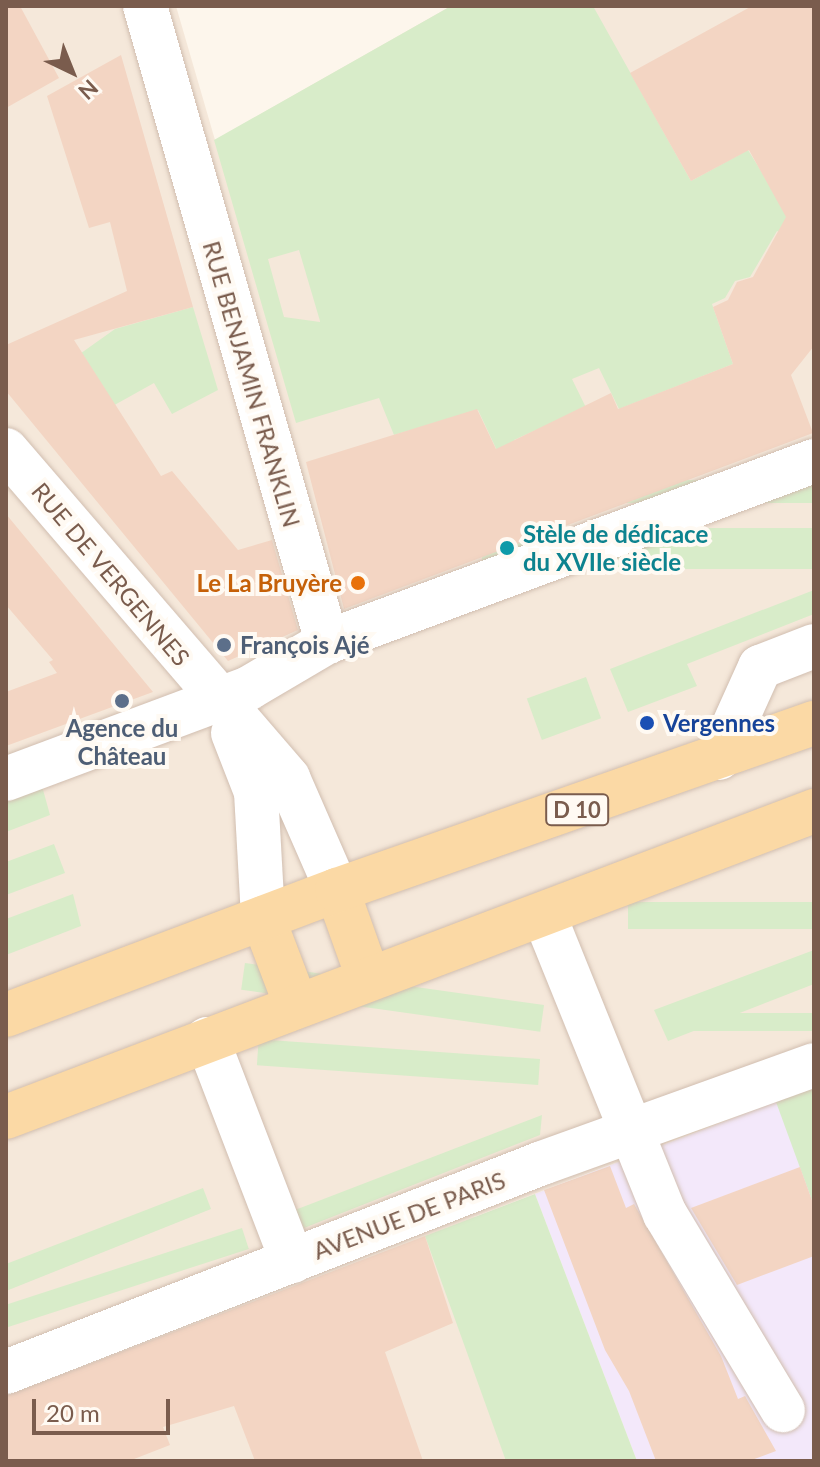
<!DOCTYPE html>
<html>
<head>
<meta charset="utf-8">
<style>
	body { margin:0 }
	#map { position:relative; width:820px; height:1467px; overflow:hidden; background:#fdf6ec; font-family:Lato,sans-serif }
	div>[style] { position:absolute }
	.residential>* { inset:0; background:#f5e8da }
	.education>* { inset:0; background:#f3e8fa }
	.green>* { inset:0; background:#d8ecc9; transform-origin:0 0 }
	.building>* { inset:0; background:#f3d5c3 }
	.roads { filter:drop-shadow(0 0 2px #d1beb0) drop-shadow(0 0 2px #d1beb0) }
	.minor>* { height:44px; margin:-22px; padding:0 22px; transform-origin:22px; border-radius:22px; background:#fff }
	.major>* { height:44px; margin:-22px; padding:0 22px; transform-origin:22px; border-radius:22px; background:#fbd9a5 }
	.dots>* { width:22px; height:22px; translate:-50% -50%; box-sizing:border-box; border:4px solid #fffaf3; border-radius:50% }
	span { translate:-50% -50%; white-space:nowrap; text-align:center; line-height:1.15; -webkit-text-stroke:8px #fffaf3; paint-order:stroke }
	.shield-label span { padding:2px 6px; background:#fffaf3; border:2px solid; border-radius:6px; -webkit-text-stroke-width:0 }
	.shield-label { font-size:22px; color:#7a5c4d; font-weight:700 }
	.street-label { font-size:24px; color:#7a5c4d }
	.culture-label { font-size:24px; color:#0d838f; font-weight:700 }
	.left { translate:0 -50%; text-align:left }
	.food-label { font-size:24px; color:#c56008; font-weight:700 }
	.right { translate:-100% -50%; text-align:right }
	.service-label { font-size:24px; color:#4e5e75; font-weight:700 }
	.transit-label { font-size:24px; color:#164399; font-weight:700 }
	.frame { position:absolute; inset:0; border:8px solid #7a5c4d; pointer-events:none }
	.north { position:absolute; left:32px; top:32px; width:80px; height:80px; -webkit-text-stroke:6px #fffaf3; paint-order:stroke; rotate:137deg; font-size:22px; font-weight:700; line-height:32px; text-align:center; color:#7a5c4d }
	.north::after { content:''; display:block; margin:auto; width:28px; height:36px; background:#7a5c4d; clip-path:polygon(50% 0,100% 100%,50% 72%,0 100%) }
	.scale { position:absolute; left:32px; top:1399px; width:138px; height:36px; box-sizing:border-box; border:4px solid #7a5c4d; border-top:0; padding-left:10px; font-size:24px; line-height:28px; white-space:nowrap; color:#7a5c4d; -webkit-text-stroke:6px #fffaf3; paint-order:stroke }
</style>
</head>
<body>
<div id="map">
	<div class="residential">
		<i style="clip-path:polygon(6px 6px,176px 6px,215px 140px,451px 6px,814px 6px,814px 1087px,474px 1217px,565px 1461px,6px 1461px)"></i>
	</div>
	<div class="education">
		<i style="clip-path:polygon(814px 1087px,814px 1461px,637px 1461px,535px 1194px)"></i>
	</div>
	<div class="green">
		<i style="clip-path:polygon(evenodd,451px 6px,593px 6px,691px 181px,748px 150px,811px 251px,777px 231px,750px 277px,735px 281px,725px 298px,712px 304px,733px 364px,619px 409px,599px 368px,572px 379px,595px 426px,536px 430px,514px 440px,528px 467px,508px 474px,478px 410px,394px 435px,379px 398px,296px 423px,214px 140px,451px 6px,299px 250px,320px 321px,320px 322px,284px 317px,268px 259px,299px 250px)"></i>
		<i style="clip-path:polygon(193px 307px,218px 390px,172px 414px,154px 383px,93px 417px,53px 373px,115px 329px)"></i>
		<i style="left:814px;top:480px;width:23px;height:485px;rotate:90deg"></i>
		<i style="left:814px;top:528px;width:41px;height:332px;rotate:90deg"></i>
		<i style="clip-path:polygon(814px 590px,814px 614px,687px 664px,697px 686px,628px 712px,610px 669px)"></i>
		<i style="left:586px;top:677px;width:44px;height:63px;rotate:70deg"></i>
		<i style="clip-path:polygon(42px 786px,50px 815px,6px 832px,6px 800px)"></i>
		<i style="clip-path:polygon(54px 844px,65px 873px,6px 895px,6px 862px)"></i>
		<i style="clip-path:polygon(73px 894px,81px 926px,6px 955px,6px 919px)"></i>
		<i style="left:814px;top:902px;width:27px;height:186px;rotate:90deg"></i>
		<i style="clip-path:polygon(814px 950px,814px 984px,668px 1041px,654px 1010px)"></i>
		<i style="left:544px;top:1005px;width:27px;height:302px;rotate:98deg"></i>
		<i style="left:814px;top:1013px;width:18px;height:149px;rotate:90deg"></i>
		<i style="left:540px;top:1059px;width:26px;height:282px;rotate:94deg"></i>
		<i style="clip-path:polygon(814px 1087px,814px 1206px,776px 1102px)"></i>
		<i style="clip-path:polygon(542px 1115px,540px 1135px,304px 1228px,295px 1210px)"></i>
		<i style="clip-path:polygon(203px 1188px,211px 1209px,6px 1291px,6px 1264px)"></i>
		<i style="clip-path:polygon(535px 1194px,637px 1461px,506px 1461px,425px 1236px)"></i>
		<i style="left:242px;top:1228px;width:22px;height:253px;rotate:72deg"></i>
	</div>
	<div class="building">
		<i style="clip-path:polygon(6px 6px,20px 6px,59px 78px,6px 108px)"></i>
		<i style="clip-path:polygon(752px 6px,814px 6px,814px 346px,791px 375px,813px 433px,344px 609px,306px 462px,477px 409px,496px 449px,611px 393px,618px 409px,733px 364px,713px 307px,728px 300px,737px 282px,753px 277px,786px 217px,749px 150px,691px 181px,630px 73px)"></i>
		<i style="clip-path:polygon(121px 55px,193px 307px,74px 340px,161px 476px,172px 471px,238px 550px,272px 540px,298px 630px,228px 661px,6px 391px,6px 345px,127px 291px,110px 222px,89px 228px,47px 96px)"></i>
		<i style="clip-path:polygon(6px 514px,153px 692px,6px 746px,6px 692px,57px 673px,49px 662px,53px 660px,6px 605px)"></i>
		<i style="clip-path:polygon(610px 1166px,626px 1208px,634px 1204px,721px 1356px,738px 1399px,745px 1396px,776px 1451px,749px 1461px,656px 1461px,629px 1391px,605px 1350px,544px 1190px)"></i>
		<i style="clip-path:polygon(800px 1167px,814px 1206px,814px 1256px,737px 1285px,691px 1208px)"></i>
		<i style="clip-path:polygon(425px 1236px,453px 1323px,385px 1352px,423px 1461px,255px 1461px,234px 1406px,163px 1427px,170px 1445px,129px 1461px,6px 1461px,6px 1396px)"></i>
	</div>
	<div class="roads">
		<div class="minor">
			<i style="left:145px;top:6px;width:662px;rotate:74.03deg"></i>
			<i style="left:6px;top:450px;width:433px;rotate:49.3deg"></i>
			<i style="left:288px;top:778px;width:122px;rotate:66.4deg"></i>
			<i style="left:233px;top:733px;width:63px;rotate:68.7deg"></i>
			<i style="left:256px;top:792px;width:126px;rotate:86.8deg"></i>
			<i style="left:719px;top:758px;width:100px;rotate:-65.7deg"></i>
			<i style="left:760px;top:667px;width:58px;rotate:-21.3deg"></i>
			<i style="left:6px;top:779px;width:259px;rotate:-20.5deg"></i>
			<i style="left:249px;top:688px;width:91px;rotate:-30.5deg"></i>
			<i style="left:327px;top:642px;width:520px;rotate:-20.39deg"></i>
			<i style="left:544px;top:915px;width:323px;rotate:68deg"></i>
			<i style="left:665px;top:1214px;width:229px;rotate:59deg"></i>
			<i style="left:207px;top:1039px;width:238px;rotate:69deg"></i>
			<i style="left:6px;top:1372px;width:575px;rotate:-21.3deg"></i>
			<i style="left:542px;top:1163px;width:289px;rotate:-19.8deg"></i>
		</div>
		<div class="major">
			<i style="left:337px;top:890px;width:92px;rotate:70.4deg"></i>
			<i style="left:263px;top:918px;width:93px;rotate:69.2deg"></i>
			<i style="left:6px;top:1015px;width:354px;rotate:-20.7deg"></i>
			<i style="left:337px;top:890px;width:505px;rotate:-19.3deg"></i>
			<i style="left:6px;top:1117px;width:864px;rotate:-20.74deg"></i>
		</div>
	</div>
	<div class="dots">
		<i style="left:507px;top:548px;background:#0f9aa8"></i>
		<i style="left:358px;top:583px;background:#e8710a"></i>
		<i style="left:224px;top:645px;background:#5c6f8a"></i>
		<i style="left:122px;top:701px;background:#5c6f8a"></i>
		<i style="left:647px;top:723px;background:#1a4fb4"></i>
	</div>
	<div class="shield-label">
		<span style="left:577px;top:810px">D 10</span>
	</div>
	<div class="street-label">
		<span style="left:252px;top:384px;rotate:74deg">RUE BENJAMIN FRANKLIN</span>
		<span style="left:111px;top:574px;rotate:50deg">RUE DE VERGENNES</span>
		<span style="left:409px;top:1215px;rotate:-21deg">AVENUE DE PARIS</span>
	</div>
	<div class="culture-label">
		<span class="left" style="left:523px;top:548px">Stèle de dédicace<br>du XVIIe siècle</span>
	</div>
	<div class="food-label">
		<span class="right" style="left:342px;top:583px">Le La Bruyère</span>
	</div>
	<div class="service-label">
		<span class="left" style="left:240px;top:645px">François Ajé</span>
		<span style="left:122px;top:742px">Agence du<br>Château</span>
	</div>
	<div class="transit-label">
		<span class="left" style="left:663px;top:723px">Vergennes</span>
	</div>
	<div class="frame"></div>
	<div class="north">N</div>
	<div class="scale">20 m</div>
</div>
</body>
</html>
